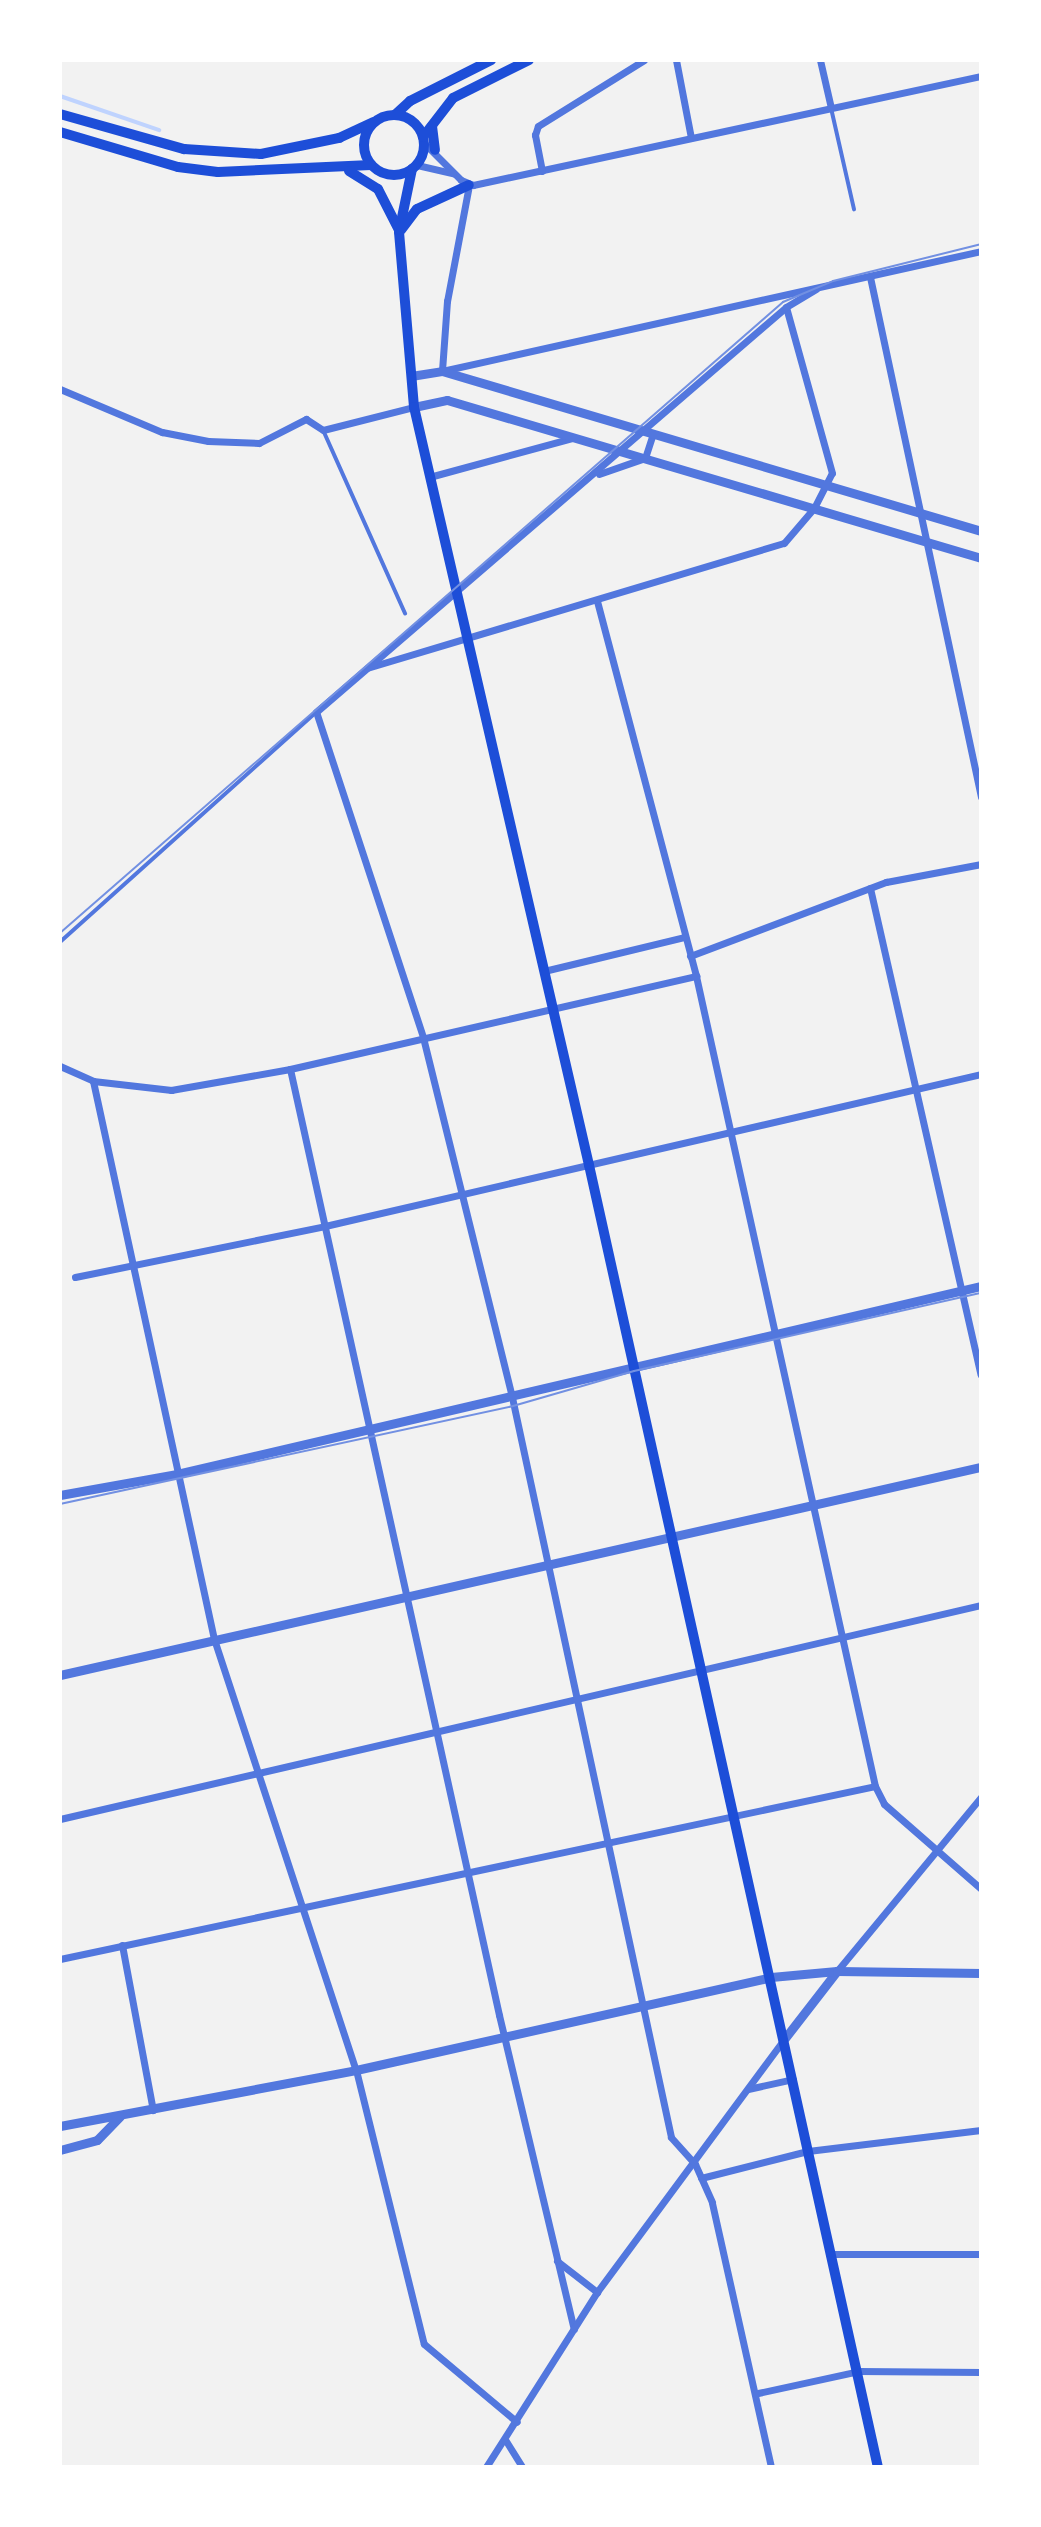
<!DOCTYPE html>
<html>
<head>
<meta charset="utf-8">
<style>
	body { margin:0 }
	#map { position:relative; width:1041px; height:2527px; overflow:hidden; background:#f2f2f2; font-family:"PT Serif",serif }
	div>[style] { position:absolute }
	.stream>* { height:4px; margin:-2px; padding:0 2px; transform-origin:2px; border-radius:2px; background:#bfd3fe }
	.service>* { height:4px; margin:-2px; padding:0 2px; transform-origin:2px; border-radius:2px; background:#5277de }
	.minor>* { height:7px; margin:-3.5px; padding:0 3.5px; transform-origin:3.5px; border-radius:3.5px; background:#5277de }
	.tertiary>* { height:9px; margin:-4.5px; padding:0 4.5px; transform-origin:4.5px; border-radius:4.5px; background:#5277de }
	.secondary>* { height:10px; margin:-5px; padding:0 5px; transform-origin:5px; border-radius:5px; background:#1d4ed8 }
	.secondary>.ring { margin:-5px; padding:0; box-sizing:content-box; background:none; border:10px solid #1d4ed8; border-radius:50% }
	.tram>* { height:2px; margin:-1px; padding:0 1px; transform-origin:1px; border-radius:1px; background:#7290e2 }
	span { translate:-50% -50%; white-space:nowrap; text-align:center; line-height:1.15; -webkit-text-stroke:8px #fff; paint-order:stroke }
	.frame { position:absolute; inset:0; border:62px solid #fff; pointer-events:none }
</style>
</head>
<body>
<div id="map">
	<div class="stream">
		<i style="left:60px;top:96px;width:105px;rotate:19deg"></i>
	</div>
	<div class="service">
		<i style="left:831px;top:108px;width:104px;rotate:77.2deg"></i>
		<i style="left:323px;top:430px;width:201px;rotate:65.9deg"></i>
		<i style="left:60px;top:942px;width:344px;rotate:-41.9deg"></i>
	</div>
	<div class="minor">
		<i style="left:676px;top:60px;width:79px;rotate:79.1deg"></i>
		<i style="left:820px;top:60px;width:49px;rotate:77.1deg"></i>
		<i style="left:424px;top:143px;width:52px;rotate:45deg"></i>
		<i style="left:461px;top:180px;width:13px;rotate:23deg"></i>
		<i style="left:473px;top:185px;width:520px;rotate:-12.11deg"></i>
		<i style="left:417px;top:165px;width:37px;rotate:13deg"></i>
		<i style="left:542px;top:171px;width:37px;rotate:-101deg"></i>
		<i style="left:535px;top:135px;width:9px;rotate:-72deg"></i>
		<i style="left:538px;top:126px;width:125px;rotate:-31.9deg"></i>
		<i style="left:469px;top:185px;width:118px;rotate:100.7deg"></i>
		<i style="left:447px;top:301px;width:70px;rotate:94.1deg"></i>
		<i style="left:442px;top:371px;width:552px;rotate:-12.55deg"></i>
		<i style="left:870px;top:277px;width:532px;rotate:77.95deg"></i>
		<i style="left:60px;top:389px;width:111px;rotate:22.9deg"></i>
		<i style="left:162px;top:432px;width:47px;rotate:11.1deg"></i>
		<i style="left:208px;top:441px;width:51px;rotate:2.2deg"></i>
		<i style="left:259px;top:443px;width:53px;rotate:-27.1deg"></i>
		<i style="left:306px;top:419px;width:20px;rotate:33deg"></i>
		<i style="left:323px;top:430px;width:94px;rotate:-14.2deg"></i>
		<i style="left:599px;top:474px;width:49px;rotate:-19.2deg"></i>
		<i style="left:645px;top:458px;width:25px;rotate:-72deg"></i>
		<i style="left:433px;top:476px;width:144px;rotate:-15.3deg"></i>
		<i style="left:597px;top:601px;width:388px;rotate:75.2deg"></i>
		<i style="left:696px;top:976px;width:830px;rotate:77.54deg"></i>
		<i style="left:875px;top:1786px;width:20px;rotate:63deg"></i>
		<i style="left:884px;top:1804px;width:129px;rotate:41.2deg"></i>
		<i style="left:367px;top:668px;width:435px;rotate:-16.7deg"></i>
		<i style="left:784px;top:543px;width:46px;rotate:-49.4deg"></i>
		<i style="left:814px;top:508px;width:39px;rotate:-63deg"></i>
		<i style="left:832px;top:473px;width:172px;rotate:-105.5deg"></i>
		<i style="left:870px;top:888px;width:499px;rotate:77.2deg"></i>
		<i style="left:690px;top:956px;width:210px;rotate:-20.7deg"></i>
		<i style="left:886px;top:882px;width:97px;rotate:-10.7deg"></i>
		<i style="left:544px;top:971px;width:145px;rotate:-13.6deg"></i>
		<i style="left:60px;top:1066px;width:36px;rotate:24deg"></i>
		<i style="left:93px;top:1081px;width:79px;rotate:6.6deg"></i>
		<i style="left:171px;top:1090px;width:121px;rotate:-10deg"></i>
		<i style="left:290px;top:1069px;width:417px;rotate:-12.9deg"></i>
		<i style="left:290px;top:1069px;width:969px;rotate:77.54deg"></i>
		<i style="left:499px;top:2015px;width:323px;rotate:76.6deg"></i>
		<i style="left:93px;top:1081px;width:571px;rotate:77.77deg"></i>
		<i style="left:214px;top:1639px;width:454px;rotate:71.8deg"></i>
		<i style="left:356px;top:2070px;width:282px;rotate:76.1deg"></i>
		<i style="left:424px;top:2344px;width:121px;rotate:40deg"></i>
		<i style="left:75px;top:1277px;width:255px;rotate:-11.5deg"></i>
		<i style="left:325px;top:1226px;width:673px;rotate:-13.05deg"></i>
		<i style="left:60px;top:1819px;width:946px;rotate:-13.08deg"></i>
		<i style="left:122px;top:1945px;width:168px;rotate:79.4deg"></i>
		<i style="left:60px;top:1959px;width:833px;rotate:-11.98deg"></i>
		<i style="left:837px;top:1971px;width:226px;rotate:-50.4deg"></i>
		<i style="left:748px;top:2089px;width:46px;rotate:-12.5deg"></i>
		<i style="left:701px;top:2178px;width:110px;rotate:-14.2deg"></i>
		<i style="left:808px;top:2151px;width:174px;rotate:-6.9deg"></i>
		<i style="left:829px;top:2254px;width:152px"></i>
		<i style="left:557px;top:2261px;width:51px;rotate:37.8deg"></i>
		<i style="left:758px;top:2393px;width:103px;rotate:-12.3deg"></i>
		<i style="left:859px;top:2371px;width:122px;rotate:0.5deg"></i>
		<i style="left:506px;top:2441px;width:31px;rotate:58deg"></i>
		<i style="left:486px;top:2467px;width:207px;rotate:-57.6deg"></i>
		<i style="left:597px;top:2292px;width:315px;rotate:-53.5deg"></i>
		<i style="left:771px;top:2467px;width:271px;rotate:-102.6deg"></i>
		<i style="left:712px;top:2202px;width:42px;rotate:-114.1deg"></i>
		<i style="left:695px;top:2164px;width:36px;rotate:-132deg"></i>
		<i style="left:671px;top:2137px;width:757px;rotate:-102.13deg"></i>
		<i style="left:512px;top:1397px;width:371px;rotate:-103.9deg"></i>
		<i style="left:423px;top:1037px;width:342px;rotate:-108.2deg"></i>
		<i style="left:316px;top:712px;width:620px;rotate:-40.75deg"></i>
		<i style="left:786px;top:307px;width:35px;rotate:-31deg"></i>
	</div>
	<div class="tertiary">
		<i style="left:411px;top:376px;width:31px;rotate:-9deg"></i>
		<i style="left:442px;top:371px;width:562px;rotate:16.53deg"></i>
		<i style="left:414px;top:407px;width:34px;rotate:-12deg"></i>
		<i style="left:447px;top:400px;width:557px;rotate:16.48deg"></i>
		<i style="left:60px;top:1495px;width:119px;rotate:-10.2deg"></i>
		<i style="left:177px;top:1474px;width:826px;rotate:-13.16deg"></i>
		<i style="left:60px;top:1675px;width:944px;rotate:-12.73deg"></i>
		<i style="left:785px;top:2038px;width:85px;rotate:-52.2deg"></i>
		<i style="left:60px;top:2126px;width:301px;rotate:-10.7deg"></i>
		<i style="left:356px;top:2070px;width:425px;rotate:-12.6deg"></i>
		<i style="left:771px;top:1977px;width:66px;rotate:-5.2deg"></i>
		<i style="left:837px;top:1971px;width:144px;rotate:0.8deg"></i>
		<i style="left:60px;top:2150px;width:38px;rotate:-15deg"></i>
		<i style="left:97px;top:2140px;width:33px;rotate:-46deg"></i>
	</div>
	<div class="secondary">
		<i style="left:60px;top:114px;width:129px;rotate:15.8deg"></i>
		<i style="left:184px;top:149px;width:77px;rotate:3.7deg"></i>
		<i style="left:261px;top:154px;width:80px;rotate:-11.6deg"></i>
		<i style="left:339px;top:138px;width:38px;rotate:-25deg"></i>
		<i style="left:396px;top:114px;width:19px;rotate:-43deg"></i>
		<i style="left:410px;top:101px;width:91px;rotate:-26.8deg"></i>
		<i class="ring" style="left:364px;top:115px;width:50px;height:50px"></i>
		<i style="left:432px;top:126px;width:24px;rotate:83deg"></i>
		<i style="left:60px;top:132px;width:123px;rotate:16.5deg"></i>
		<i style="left:178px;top:167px;width:40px;rotate:7.1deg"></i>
		<i style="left:218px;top:172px;width:153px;rotate:-2.6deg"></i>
		<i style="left:423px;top:137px;width:49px;rotate:-52.4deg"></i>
		<i style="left:453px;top:98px;width:85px;rotate:-26.6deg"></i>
		<i style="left:412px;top:169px;width:64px;rotate:101.7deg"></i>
		<i style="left:399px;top:232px;width:176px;rotate:85.1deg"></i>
		<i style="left:414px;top:407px;width:778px;rotate:77deg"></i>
		<i style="left:589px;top:1165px;width:1334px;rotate:77.49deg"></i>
		<i style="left:349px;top:171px;width:34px;rotate:32deg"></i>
		<i style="left:378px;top:189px;width:46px;rotate:62.9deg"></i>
		<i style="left:401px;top:230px;width:26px;rotate:-53deg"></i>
		<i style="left:417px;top:209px;width:57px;rotate:-24.8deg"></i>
	</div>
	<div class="tram">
		<i style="left:60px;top:933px;width:960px;rotate:-41.11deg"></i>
		<i style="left:783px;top:302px;width:54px;rotate:-22.8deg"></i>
		<i style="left:833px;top:281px;width:153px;rotate:-14deg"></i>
		<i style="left:60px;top:1504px;width:463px;rotate:-12.2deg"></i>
		<i style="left:513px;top:1406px;width:126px;rotate:-16.1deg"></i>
		<i style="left:634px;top:1371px;width:356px;rotate:-12.7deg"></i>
	</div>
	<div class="frame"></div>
</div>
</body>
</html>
